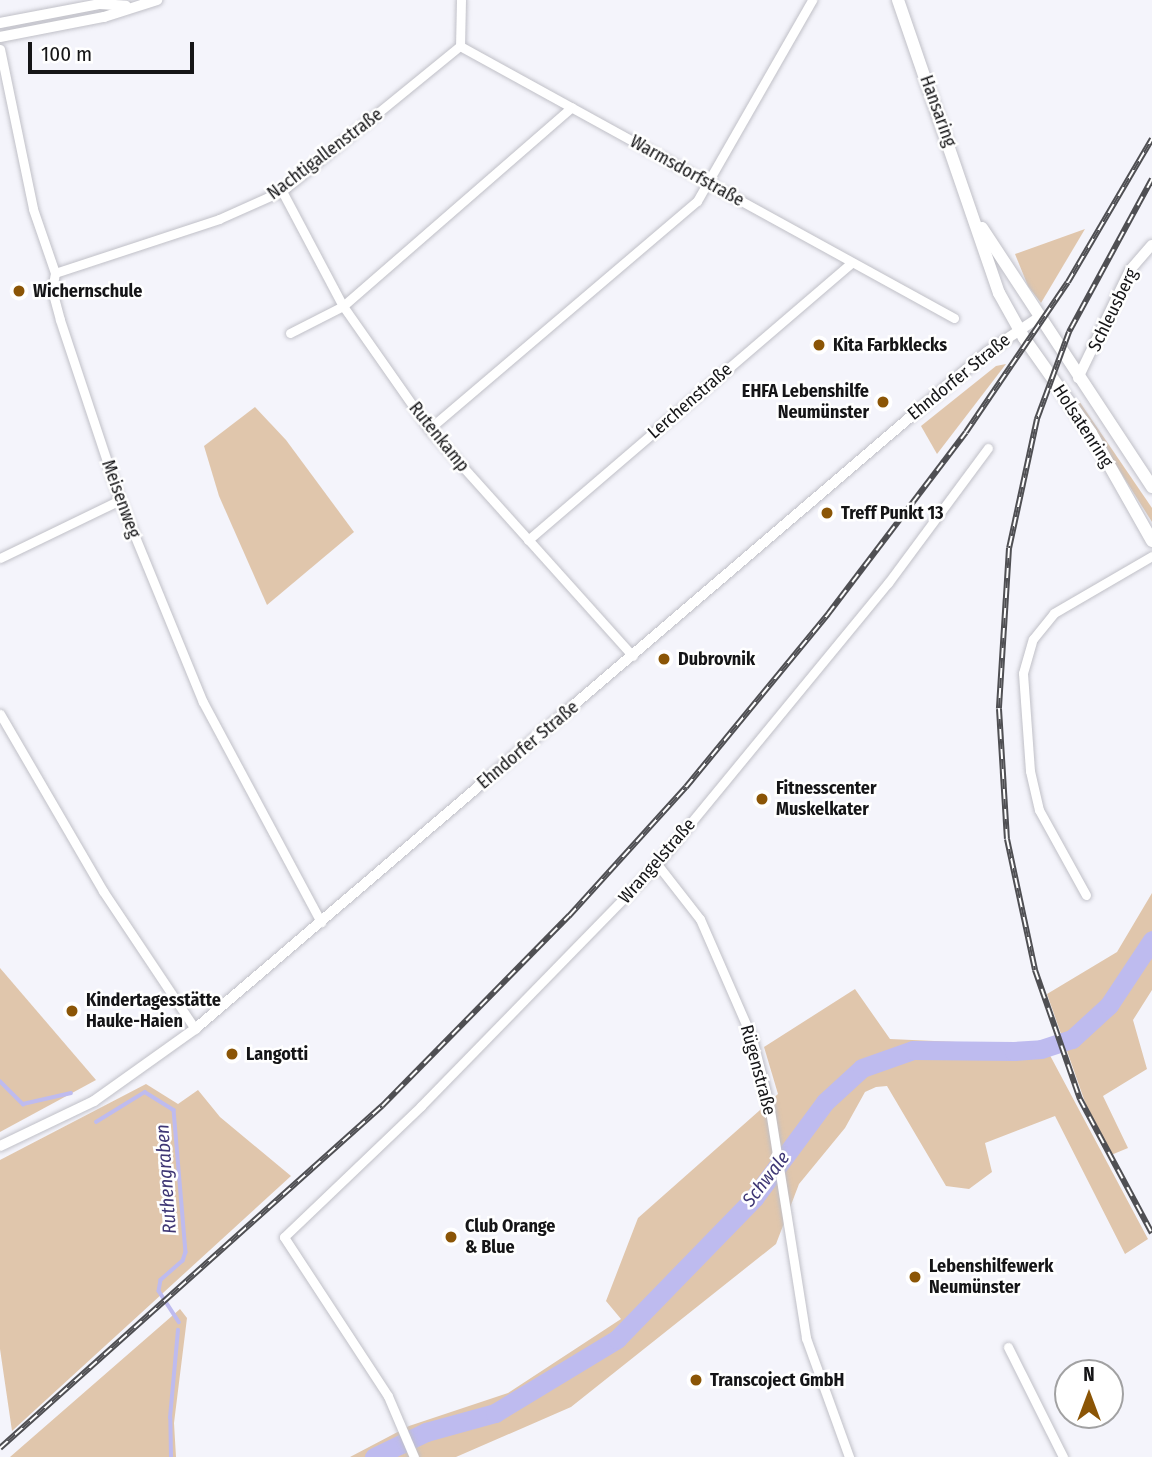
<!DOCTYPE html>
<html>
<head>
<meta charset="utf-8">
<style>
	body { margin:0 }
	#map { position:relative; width:1152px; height:1457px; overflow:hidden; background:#f4f4fb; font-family:"Fira Sans Condensed",sans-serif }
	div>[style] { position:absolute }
	.green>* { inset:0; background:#e0c6ac }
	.stream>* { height:3.5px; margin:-1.75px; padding:0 1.75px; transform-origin:1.75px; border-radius:1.75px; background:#bebbef }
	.river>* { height:19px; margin:-9.5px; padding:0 9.5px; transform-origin:9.5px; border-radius:9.5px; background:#bebbef }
	.roads { filter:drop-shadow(0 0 2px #c0c0c7) drop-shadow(0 0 2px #c0c0c7) }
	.minor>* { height:9px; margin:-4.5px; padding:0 4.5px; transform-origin:4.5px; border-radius:4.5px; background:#fff }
	.tertiary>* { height:10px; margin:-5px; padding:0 5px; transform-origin:5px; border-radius:5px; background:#fff }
	.secondary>* { height:12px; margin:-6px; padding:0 6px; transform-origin:6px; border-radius:6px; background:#fff }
	.rail>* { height:6px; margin-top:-3px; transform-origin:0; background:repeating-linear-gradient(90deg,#fff 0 10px,#4f4f53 0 20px); box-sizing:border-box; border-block:2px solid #4f4f53 }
	.dots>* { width:19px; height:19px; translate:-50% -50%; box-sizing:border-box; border:4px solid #fff; border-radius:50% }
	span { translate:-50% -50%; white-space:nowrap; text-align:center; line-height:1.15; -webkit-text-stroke:5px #fff; paint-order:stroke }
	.street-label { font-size:18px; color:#151517 }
	.poi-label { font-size:18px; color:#151517; font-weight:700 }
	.left { translate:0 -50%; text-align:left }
	.right { translate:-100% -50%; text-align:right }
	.water-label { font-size:19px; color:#3f3775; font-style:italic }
	.north { position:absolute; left:1054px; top:1359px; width:70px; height:70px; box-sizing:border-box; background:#fff; border:2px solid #a1a1a2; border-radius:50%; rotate:0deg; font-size:19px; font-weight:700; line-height:28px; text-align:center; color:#151517 }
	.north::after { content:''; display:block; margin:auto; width:24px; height:32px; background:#8b5506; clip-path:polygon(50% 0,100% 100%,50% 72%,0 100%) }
	.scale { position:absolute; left:28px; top:42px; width:166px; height:32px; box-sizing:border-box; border:4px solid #151517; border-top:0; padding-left:9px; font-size:21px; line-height:24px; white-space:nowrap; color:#151517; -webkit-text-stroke:5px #fff; paint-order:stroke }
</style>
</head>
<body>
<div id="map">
	<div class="green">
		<i style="clip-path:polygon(1085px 229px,1041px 303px,1028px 286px,1015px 254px)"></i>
		<i style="clip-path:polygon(1006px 364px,937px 454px,921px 426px,996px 366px)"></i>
		<i style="clip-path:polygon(1079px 401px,1152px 508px,1152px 522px,1077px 403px)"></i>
		<i style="clip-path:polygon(255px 407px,286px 440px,354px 532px,267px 605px,219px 496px,204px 446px)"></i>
		<i style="clip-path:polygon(1152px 893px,1152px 990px,1133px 1020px,1147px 1069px,1103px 1096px,1128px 1148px,1111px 1155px,1086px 1105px,1047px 994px,1117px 952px)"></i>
		<i style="clip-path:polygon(0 968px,96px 1080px,0 1132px)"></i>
		<i style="clip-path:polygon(855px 989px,890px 1039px,1045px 1046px,1148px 1239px,1125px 1254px,1055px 1116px,985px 1143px,992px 1172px,969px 1189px,946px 1186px,887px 1086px,876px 1087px,865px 1092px,845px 1128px,799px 1184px,776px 1244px,571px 1407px,456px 1457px,350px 1457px,409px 1426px,508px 1393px,621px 1319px,606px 1301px,638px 1218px,778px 1094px,764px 1047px)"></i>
		<i style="clip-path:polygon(146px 1084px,178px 1104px,198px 1090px,220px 1117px,291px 1176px,12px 1431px,0 1349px,0 1160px)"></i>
		<i style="clip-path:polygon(180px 1309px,187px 1318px,174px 1423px,176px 1457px,10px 1457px)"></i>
	</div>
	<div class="stream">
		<i style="left:0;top:1081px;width:33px;rotate:45deg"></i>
		<i style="left:23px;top:1104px;width:49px;rotate:-12.9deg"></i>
		<i style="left:96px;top:1122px;width:57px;rotate:-31.5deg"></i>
		<i style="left:145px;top:1092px;width:34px;rotate:32deg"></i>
		<i style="left:174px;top:1110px;width:143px;rotate:85.2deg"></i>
		<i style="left:186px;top:1252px;width:9px;rotate:108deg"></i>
		<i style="left:183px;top:1261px;width:29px;rotate:139deg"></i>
		<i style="left:161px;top:1280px;width:11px;rotate:100deg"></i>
		<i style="left:159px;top:1291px;width:37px;rotate:57deg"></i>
		<i style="left:171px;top:1457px;width:39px;rotate:-91deg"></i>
		<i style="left:170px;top:1418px;width:88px;rotate:-84.8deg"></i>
	</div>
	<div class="river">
		<i style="left:374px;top:1457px;width:58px;rotate:-25.7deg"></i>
		<i style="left:426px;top:1432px;width:72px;rotate:-15.4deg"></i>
		<i style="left:495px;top:1413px;width:143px;rotate:-31.2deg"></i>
		<i style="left:617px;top:1339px;width:197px;rotate:-45.8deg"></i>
		<i style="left:754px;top:1198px;width:119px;rotate:-53.5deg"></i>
		<i style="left:825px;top:1102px;width:50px;rotate:-42.6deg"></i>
		<i style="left:862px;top:1068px;width:54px;rotate:-19.4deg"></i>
		<i style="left:913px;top:1050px;width:101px;rotate:0.6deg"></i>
		<i style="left:1014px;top:1051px;width:27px;rotate:-4deg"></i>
		<i style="left:1041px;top:1049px;width:33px;rotate:-18deg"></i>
		<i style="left:1072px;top:1039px;width:50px;rotate:-42.6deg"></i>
		<i style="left:1109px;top:1005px;width:78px;rotate:-56.5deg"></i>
	</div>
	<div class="roads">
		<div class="minor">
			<i style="left:461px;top:0;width:46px;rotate:91.2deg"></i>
			<i style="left:460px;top:46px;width:564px;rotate:28.84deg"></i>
			<i style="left:0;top:49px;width:163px;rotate:78.3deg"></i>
			<i style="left:33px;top:209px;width:68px;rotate:71deg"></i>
			<i style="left:55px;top:273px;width:17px;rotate:100deg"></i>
			<i style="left:52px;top:290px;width:31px;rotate:75deg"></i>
			<i style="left:60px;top:320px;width:190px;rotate:71.6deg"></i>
			<i style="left:120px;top:500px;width:218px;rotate:67.7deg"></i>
			<i style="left:203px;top:702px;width:250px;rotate:61.8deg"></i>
			<i style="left:282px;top:191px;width:130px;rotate:62.1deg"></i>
			<i style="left:343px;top:306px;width:150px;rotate:55deg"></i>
			<i style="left:429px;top:429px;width:305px;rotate:48.1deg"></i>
			<i style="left:55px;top:273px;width:173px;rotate:-18.2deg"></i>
			<i style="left:219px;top:219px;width:69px;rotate:-24deg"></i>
			<i style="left:282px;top:191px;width:230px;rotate:-39.2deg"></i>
			<i style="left:290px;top:333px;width:59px;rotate:-27deg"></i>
			<i style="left:343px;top:306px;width:303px;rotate:-41deg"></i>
			<i style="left:429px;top:429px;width:352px;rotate:-40.4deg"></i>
			<i style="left:697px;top:201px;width:232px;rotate:-60.2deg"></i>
			<i style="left:528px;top:540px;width:426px;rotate:-40.6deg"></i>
			<i style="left:0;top:558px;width:133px;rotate:-25.8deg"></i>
			<i style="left:0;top:714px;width:205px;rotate:59.8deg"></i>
			<i style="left:103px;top:891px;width:166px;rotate:56.3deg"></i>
			<i style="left:657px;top:864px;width:70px;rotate:52deg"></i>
			<i style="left:700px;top:919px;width:130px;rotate:66.4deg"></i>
			<i style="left:752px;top:1038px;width:68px;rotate:75.6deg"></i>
			<i style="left:769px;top:1104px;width:237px;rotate:81deg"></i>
			<i style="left:806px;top:1338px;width:127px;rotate:70.1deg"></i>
			<i style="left:1086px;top:895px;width:97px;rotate:-118.9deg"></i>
			<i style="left:1039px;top:810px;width:40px;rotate:-103deg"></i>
			<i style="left:1030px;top:771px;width:98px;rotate:-94.1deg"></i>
			<i style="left:1023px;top:673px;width:35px;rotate:-74deg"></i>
			<i style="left:1033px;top:639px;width:33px;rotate:-51deg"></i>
			<i style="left:1054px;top:613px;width:113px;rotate:-30.2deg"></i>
			<i style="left:1008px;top:1347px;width:123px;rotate:63.4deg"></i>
			<i style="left:414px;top:1457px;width:66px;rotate:-113.1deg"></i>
			<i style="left:388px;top:1396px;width:190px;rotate:-123.2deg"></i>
			<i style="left:284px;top:1237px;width:190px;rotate:-43.7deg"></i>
			<i style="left:421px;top:1106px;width:338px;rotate:-45.7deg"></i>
			<i style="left:657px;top:864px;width:364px;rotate:-50.6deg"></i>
			<i style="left:888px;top:583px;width:168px;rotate:-53.5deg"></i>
		</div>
		<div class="tertiary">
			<i style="left:0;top:23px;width:102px;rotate:-10.8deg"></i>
			<i style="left:100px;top:4px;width:26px;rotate:4deg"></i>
			<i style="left:0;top:37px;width:106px;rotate:-10.9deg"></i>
			<i style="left:104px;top:17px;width:56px;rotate:-17.8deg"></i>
			<i style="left:1078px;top:378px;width:120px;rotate:-64.3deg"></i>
			<i style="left:1130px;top:270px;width:33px;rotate:-49deg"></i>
			<i style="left:0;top:1146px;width:104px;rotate:-25.6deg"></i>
			<i style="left:94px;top:1101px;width:124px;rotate:-35.5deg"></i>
			<i style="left:195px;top:1029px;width:957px;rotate:-40.55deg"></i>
			<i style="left:922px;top:407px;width:85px;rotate:-40.2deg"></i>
			<i style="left:987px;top:352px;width:61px;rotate:-33.7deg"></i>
		</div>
		<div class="secondary">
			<i style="left:898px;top:0;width:310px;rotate:71deg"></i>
			<i style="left:999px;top:293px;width:51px;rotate:60.9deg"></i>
			<i style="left:1024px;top:338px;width:116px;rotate:54.8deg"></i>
			<i style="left:1091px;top:433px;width:124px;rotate:60.5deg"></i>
			<i style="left:982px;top:228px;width:310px;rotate:56.7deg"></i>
		</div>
	</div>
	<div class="rail">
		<i style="left:1152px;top:179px;width:174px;rotate:118.5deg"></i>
		<i style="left:1069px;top:332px;width:93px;rotate:110.2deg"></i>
		<i style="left:1037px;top:419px;width:132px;rotate:102.2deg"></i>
		<i style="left:1009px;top:548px;width:161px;rotate:93.6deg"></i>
		<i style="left:999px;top:709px;width:130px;rotate:86.5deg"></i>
		<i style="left:1007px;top:839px;width:134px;rotate:77.9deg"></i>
		<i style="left:1035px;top:970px;width:137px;rotate:70.8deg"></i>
		<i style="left:1080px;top:1099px;width:152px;rotate:61.8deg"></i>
		<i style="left:0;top:1448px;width:513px;rotate:-41.84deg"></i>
		<i style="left:382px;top:1106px;width:267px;rotate:-45.5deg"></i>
		<i style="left:569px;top:916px;width:174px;rotate:-47.8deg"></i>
		<i style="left:686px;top:787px;width:224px;rotate:-50.6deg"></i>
		<i style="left:828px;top:614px;width:228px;rotate:-52.8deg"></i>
		<i style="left:966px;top:432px;width:181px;rotate:-55.8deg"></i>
		<i style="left:1068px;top:282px;width:166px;rotate:-59.6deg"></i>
	</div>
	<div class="dots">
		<i style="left:19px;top:291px;background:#8b5506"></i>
		<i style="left:819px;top:345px;background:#8b5506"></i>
		<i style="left:883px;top:402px;background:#8b5506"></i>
		<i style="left:827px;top:513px;background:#8b5506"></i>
		<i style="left:664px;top:659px;background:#8b5506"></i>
		<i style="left:762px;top:799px;background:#8b5506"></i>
		<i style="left:72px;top:1011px;background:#8b5506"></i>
		<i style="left:232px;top:1054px;background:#8b5506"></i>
		<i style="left:451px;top:1237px;background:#8b5506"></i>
		<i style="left:915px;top:1277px;background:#8b5506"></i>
		<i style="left:696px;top:1380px;background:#8b5506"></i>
	</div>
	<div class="street-label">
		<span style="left:938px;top:111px;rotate:70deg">Hansaring</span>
		<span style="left:325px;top:154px;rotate:-37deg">Nachtigallenstraße</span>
		<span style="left:687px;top:171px;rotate:29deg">Warmsdorfstraße</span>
		<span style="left:1113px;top:310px;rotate:-64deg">Schleusberg</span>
		<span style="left:959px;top:377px;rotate:-39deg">Ehndorfer Straße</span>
		<span style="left:690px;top:401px;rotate:-41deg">Lerchenstraße</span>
		<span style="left:1083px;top:426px;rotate:57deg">Holsatenring</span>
		<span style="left:439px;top:437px;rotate:51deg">Rutenkamp</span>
		<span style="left:121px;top:499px;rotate:70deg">Meisenweg</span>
		<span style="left:528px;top:745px;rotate:-40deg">Ehndorfer Straße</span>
		<span style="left:657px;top:861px;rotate:-49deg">Wrangelstraße</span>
		<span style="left:758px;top:1070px;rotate:75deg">Rügenstraße</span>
	</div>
	<div class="poi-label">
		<span class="left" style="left:33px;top:291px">Wichernschule</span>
		<span class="left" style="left:833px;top:345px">Kita Farbklecks</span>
		<span class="right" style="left:869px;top:402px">EHFA Lebenshilfe<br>Neumünster</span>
		<span class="left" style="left:841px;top:513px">Treff Punkt 13</span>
		<span class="left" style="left:678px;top:659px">Dubrovnik</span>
		<span class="left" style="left:776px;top:799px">Fitnesscenter<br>Muskelkater</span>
		<span class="left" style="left:86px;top:1011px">Kindertagesstätte<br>Hauke-Haien</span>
		<span class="left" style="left:246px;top:1054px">Langotti</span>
		<span class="left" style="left:465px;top:1237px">Club Orange<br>&amp; Blue</span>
		<span class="left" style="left:929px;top:1277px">Lebenshilfewerk<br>Neumünster</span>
		<span class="left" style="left:710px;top:1380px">Transcoject GmbH</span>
	</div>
	<div class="water-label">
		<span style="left:166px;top:1179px;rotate:-94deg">Ruthengraben</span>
		<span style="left:766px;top:1179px;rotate:-52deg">Schwale</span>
	</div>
	<div class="north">N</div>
	<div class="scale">100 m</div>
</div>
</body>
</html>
